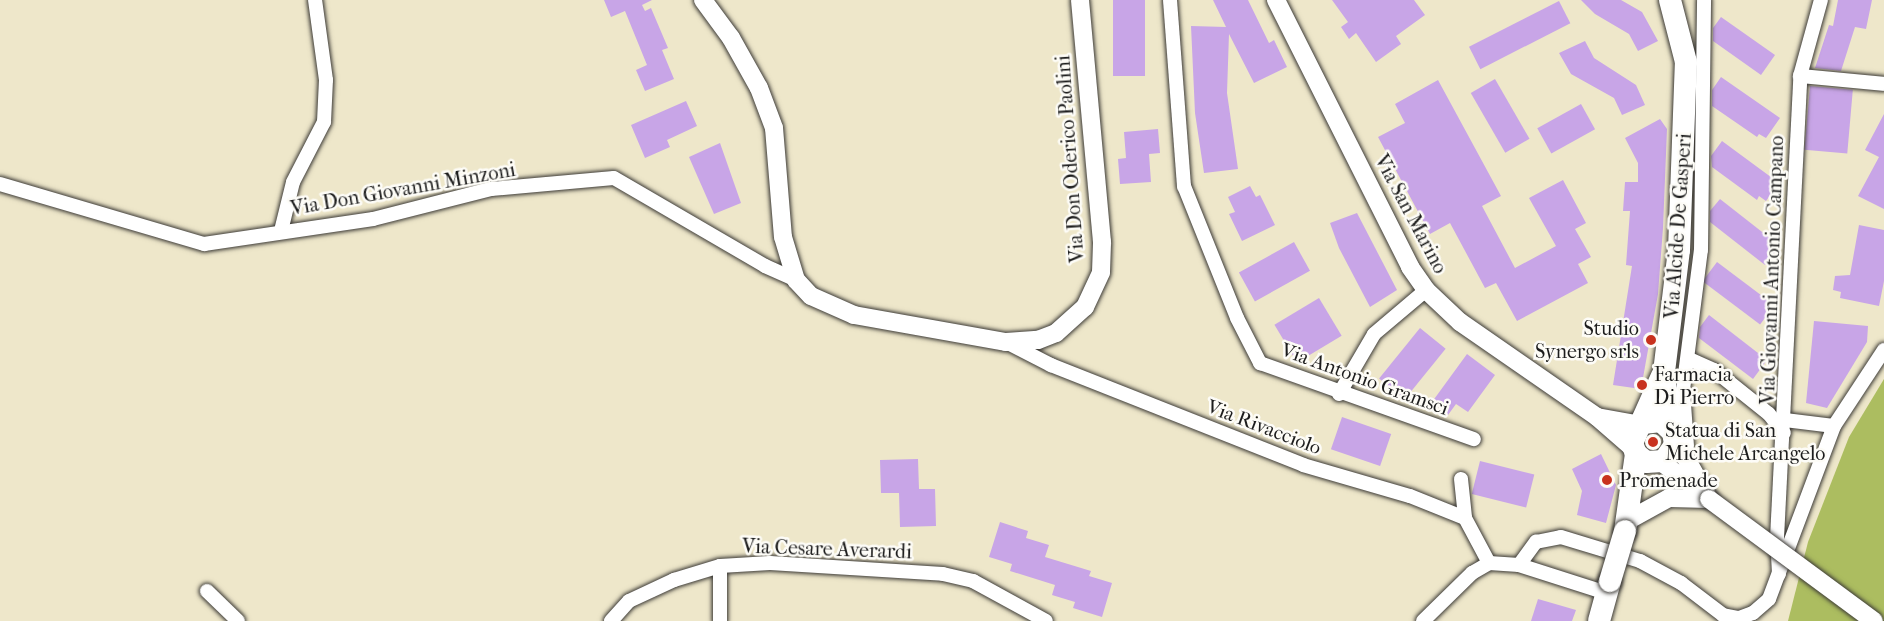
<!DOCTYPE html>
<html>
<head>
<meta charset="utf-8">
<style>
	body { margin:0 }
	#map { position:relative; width:1884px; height:621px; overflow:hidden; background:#eee7ca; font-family:"IM FELL French Canon",serif }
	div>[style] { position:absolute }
	.green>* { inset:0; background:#acbd60 }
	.building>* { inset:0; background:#c8a5e7; transform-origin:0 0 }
	.roads { filter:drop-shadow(0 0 2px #3c3a36) drop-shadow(0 0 2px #3c3a36) }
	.minor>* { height:14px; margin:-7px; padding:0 7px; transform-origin:7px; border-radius:7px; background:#fff }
	.tertiary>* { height:18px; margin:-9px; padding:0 9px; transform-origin:9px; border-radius:9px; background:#fff }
	.primary>* { height:22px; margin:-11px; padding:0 11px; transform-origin:11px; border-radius:11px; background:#fff }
	.bridges { filter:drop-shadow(0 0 2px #3c3a36) drop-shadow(0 0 2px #3c3a36) }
	.tertiary-bridge>* { height:18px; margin:-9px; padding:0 9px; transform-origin:9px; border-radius:9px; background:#fff }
	.primary-bridge>* { height:22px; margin:-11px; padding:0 11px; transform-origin:11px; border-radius:11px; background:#fff }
	.dots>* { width:16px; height:16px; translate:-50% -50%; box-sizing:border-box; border:3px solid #fdfcf7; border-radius:50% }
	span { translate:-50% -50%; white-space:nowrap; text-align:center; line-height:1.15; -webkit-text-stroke:5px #fdfcf7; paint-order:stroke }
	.street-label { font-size:20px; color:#1c1c1c }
	.poi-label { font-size:20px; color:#1c1c1c }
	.right { translate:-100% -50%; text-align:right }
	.left { translate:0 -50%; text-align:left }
</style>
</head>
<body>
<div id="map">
	<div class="green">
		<i style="clip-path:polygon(1884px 379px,1884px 621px,1788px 621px,1808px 542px,1849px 437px)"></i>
	</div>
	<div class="building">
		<i style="clip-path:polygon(604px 0,652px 0,642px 5px,645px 11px,651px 8px,668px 48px,662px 50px,674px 79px,645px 91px,636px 70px,647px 65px,625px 11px,611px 17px)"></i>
		<i style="left:1113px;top:0;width:32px;height:76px"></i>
		<i style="clip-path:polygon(1213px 0,1248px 0,1269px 43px,1274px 40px,1287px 67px,1254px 83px,1229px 34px,1227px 93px,1238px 169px,1204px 173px,1195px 113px,1191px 26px,1226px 27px)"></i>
		<i style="clip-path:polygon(1332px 0,1414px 0,1425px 15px,1396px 36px,1401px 44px,1376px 62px,1356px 33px,1349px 39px,1341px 27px,1348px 22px)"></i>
		<i style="clip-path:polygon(1581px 0,1621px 0,1642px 12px,1658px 41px,1638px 51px,1629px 34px,1595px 14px)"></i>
		<i style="clip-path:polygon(1838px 0,1872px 0,1866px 29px,1855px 27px,1841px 71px,1815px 68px,1829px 25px,1833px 26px)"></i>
		<i style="left:1559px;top:1px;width:25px;height:101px;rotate:63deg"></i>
		<i style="clip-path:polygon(1721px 17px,1775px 55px,1761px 75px,1713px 41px,1713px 28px)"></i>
		<i style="clip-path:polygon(1585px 41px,1594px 58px,1636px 85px,1645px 105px,1622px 115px,1614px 98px,1571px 74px,1559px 53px)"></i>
		<i style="clip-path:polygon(1721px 77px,1780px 118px,1766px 138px,1759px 134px,1757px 137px,1712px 106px,1712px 90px)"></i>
		<i style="left:1495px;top:79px;width:69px;height:28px;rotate:60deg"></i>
		<i style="clip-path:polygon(1438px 80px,1501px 196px,1482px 206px,1515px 268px,1556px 246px,1529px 198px,1563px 180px,1586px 223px,1575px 229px,1591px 257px,1578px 264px,1588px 283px,1517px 321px,1496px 283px,1485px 288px,1450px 223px,1430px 234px,1378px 137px,1405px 123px,1395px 104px)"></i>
		<i style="left:1810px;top:86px;width:43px;height:64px;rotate:5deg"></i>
		<i style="clip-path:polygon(686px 101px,697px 126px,667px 140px,670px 147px,645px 158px,631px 125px)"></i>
		<i style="left:1581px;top:104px;width:29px;height:50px;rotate:61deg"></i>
		<i style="clip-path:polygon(1884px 114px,1884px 209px,1858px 196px,1879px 157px,1865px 150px)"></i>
		<i style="clip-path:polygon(1660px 119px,1667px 129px,1663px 228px,1658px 294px,1641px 389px,1613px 385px,1632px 266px,1626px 265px,1630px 211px,1623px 211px,1625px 182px,1638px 182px,1638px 163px,1625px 138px)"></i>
		<i style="clip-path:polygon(1158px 129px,1160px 153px,1149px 154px,1151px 182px,1120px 184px,1118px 159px,1126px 158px,1124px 132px)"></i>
		<i style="clip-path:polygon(1722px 141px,1779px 183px,1766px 201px,1759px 196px,1757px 200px,1712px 167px,1711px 156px)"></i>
		<i style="clip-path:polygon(720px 143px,741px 203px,714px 214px,689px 157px)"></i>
		<i style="clip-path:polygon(1250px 186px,1256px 197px,1260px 195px,1275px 225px,1242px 241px,1229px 214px,1235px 212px,1228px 197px)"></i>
		<i style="clip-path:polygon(1720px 199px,1780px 246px,1765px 265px,1710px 222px,1710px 211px)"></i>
		<i style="clip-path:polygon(1357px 213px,1397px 290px,1370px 307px,1339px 248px,1330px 223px)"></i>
		<i style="clip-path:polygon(1859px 225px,1884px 230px,1884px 281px,1879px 306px,1840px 298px,1841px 292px,1833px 290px,1835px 276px,1850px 275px)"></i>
		<i style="left:1294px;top:242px;width:33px;height:63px;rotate:61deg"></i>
		<i style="left:1717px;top:262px;width:72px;height:24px;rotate:37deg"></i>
		<i style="left:1319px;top:298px;width:44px;height:52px;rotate:59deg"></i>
		<i style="clip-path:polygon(1709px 315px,1767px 360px,1753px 379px,1699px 338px,1700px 327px)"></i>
		<i style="clip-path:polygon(1814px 321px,1868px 326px,1867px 342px,1827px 408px,1806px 403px)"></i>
		<i style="left:1420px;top:328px;width:33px;height:65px;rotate:39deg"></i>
		<i style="clip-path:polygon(1467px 354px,1495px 375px,1468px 412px,1456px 404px,1448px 415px,1432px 402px)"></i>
		<i style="left:1342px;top:417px;width:52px;height:34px;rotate:19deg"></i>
		<i style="clip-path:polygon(1601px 454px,1616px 485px,1606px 523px,1577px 515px,1582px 491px,1572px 469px)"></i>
		<i style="clip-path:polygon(918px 459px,919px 489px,935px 489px,936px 526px,900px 527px,899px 493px,881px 493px,880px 460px)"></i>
		<i style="left:1480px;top:461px;width:56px;height:34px;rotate:14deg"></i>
		<i style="clip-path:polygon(1000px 522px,1028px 531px,1026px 538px,1049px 545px,1045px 557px,1091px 571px,1089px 576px,1112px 583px,1102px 617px,1073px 608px,1075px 602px,1052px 595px,1055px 585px,1010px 571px,1012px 564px,989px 557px)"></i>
		<i style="clip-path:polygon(1538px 599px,1576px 610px,1572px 621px,1531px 621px)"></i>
	</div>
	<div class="roads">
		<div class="minor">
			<i style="left:1170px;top:0;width:187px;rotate:85.7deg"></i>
			<i style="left:1184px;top:186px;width:142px;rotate:68.1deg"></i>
			<i style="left:1237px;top:318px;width:51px;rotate:62.9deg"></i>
			<i style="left:1260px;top:363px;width:227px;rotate:19.6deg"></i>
			<i style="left:1800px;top:76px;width:84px;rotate:5.4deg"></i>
			<i style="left:0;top:184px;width:213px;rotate:16.4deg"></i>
			<i style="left:204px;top:244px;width:171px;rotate:-8.4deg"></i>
			<i style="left:373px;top:219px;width:122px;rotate:-14.3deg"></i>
			<i style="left:491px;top:189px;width:123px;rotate:-5.1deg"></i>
			<i style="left:614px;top:178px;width:175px;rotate:30.2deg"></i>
			<i style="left:765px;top:266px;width:34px;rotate:24deg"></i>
			<i style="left:281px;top:231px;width:50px;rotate:-76.2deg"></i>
			<i style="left:293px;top:182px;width:68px;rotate:-62.7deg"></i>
			<i style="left:324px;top:122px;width:42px;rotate:-87.3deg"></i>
			<i style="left:326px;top:80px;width:81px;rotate:-97.8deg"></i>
			<i style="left:1006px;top:342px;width:51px;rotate:27.1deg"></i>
			<i style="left:1051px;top:365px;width:271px;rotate:21.6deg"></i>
			<i style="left:1303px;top:465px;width:111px;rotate:16.2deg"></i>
			<i style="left:1410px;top:496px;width:59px;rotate:21.8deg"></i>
			<i style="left:1465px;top:518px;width:51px;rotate:61.9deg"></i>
			<i style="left:1689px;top:359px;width:27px;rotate:24deg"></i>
			<i style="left:1714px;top:370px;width:70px;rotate:38.7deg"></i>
			<i style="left:1769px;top:414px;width:24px;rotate:52deg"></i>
			<i style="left:1339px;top:394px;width:69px;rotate:-59.7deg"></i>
			<i style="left:1374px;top:334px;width:68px;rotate:-40.2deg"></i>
			<i style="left:1785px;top:420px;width:49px;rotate:7deg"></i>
			<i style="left:1687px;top:446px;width:56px;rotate:-94.1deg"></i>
			<i style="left:1683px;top:390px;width:141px;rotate:-82.7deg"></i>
			<i style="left:1701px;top:250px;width:250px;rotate:-89.3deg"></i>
			<i style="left:1461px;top:479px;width:39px;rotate:84deg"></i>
			<i style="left:1489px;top:563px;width:30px;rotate:4deg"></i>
			<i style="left:1519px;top:565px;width:92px;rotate:17.7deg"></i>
			<i style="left:1519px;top:565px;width:29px;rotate:-54deg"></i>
			<i style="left:1536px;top:542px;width:25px;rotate:-11deg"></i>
			<i style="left:1561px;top:537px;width:83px;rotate:16.9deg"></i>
			<i style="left:1640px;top:561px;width:47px;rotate:28.2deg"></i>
			<i style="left:1681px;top:583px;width:53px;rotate:37.3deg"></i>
			<i style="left:1723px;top:615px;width:16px;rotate:11deg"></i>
			<i style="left:1739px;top:618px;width:15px;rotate:-20deg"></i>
			<i style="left:1753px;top:613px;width:21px;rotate:-41deg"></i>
			<i style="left:1769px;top:599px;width:185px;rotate:-69.4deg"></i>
			<i style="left:1834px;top:426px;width:91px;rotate:-56.7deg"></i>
			<i style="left:1779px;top:574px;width:36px;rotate:-93deg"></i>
			<i style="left:1777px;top:538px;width:463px;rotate:-87.1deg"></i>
			<i style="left:1800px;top:76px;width:79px;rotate:-74.6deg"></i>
			<i style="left:207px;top:591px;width:43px;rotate:44.1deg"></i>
			<i style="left:611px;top:621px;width:27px;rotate:-48deg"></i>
			<i style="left:629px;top:601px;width:50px;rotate:-25deg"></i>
			<i style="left:674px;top:580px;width:48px;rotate:-16.9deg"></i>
			<i style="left:720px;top:566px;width:50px;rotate:-3.4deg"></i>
			<i style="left:770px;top:563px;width:173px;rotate:3.6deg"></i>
			<i style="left:943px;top:574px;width:31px;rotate:13deg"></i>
			<i style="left:973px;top:581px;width:83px;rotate:28.7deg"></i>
			<i style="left:720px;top:621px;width:55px;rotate:-90deg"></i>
			<i style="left:1423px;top:621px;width:69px;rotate:-44.4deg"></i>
			<i style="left:1472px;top:573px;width:20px;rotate:-30deg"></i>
		</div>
		<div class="tertiary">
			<i style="left:703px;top:0;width:47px;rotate:53.6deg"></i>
			<i style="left:731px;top:38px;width:57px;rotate:60.8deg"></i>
			<i style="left:759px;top:88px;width:43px;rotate:69.4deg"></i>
			<i style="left:774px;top:128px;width:109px;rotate:85.3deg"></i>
			<i style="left:783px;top:237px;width:45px;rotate:73.2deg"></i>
			<i style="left:796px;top:280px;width:22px;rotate:47deg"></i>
			<i style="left:811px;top:296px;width:47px;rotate:23.8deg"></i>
			<i style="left:854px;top:315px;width:154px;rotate:10.1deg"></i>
			<i style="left:1006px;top:342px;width:32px;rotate:-4deg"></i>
			<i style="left:1038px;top:340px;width:19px;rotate:-21deg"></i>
			<i style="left:1056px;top:333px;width:39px;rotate:-42deg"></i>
			<i style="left:1085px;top:307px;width:38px;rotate:-65deg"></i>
			<i style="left:1101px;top:272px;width:30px;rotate:-88deg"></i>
			<i style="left:1102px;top:242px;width:243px;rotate:-95.2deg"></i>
			<i style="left:1276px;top:0;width:299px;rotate:63.3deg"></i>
			<i style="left:1410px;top:267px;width:28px;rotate:55deg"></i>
			<i style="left:1426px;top:290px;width:47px;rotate:43.3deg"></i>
			<i style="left:1460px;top:322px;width:167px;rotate:34.7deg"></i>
			<i style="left:1597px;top:417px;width:49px;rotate:40.9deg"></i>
			<i style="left:1597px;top:417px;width:45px;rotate:10.3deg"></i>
			<i style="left:1675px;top:439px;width:69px;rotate:60.5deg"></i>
			<i style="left:1661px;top:462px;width:47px;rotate:36.4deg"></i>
			<i style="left:1627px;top:521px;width:48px;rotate:-28.7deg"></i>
			<i style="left:1669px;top:498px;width:40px;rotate:1.4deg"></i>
		</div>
		<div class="primary">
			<i style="left:1643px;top:423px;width:18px;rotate:-6deg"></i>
			<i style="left:1661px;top:421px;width:16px;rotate:43deg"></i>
			<i style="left:1673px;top:432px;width:13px;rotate:81deg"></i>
			<i style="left:1675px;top:445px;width:19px;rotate:125deg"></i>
			<i style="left:1664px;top:461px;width:18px;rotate:177deg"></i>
			<i style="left:1646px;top:462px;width:13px;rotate:-141deg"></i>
			<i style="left:1636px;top:454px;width:12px;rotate:-110deg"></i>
			<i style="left:1632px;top:443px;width:73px;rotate:-65.9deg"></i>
			<i style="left:1669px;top:426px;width:54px;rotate:-95.3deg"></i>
			<i style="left:1664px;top:372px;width:123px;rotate:-83deg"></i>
			<i style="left:1679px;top:250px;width:188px;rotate:-87.9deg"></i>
			<i style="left:1686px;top:62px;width:64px;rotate:-104.5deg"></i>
			<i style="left:1625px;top:531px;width:78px;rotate:-81.9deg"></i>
			<i style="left:1599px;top:621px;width:41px;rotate:-74.6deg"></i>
		</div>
	</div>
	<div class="bridges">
		<div class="tertiary-bridge">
			<i style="left:1709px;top:499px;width:205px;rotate:36.5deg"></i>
		</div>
		<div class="primary-bridge">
			<i style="left:1610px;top:581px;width:52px;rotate:-73.3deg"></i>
		</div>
	</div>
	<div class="dots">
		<i style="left:1651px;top:340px;background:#c8321e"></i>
		<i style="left:1642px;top:385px;background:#c8321e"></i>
		<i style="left:1653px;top:442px;background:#c8321e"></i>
		<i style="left:1607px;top:480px;background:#c8321e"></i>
	</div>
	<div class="street-label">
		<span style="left:1070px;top:159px;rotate:-94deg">Via Don Oderico Paolini</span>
		<span style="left:403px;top:189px;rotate:-10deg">Via Don Giovanni Minzoni</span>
		<span style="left:1411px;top:214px;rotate:62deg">Via San Marino</span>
		<span style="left:1678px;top:226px;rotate:-86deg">Via Alcide De Gasperi</span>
		<span style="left:1772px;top:270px;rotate:-88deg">Via Giovanni Antonio Campano</span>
		<span style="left:1365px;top:379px;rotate:20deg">Via Antonio Gramsci</span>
		<span style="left:1264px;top:427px;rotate:21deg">Via Rivacciolo</span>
		<span style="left:827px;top:549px;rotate:2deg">Via Cesare Averardi</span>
	</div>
	<div class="poi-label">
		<span class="right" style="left:1639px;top:340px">Studio<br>Synergo srls</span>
		<span class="left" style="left:1654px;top:386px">Farmacia<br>Di Pierro</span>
		<span class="left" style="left:1665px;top:442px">Statua di San<br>Michele Arcangelo</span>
		<span class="left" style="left:1619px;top:480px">Promenade</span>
	</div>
</div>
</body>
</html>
